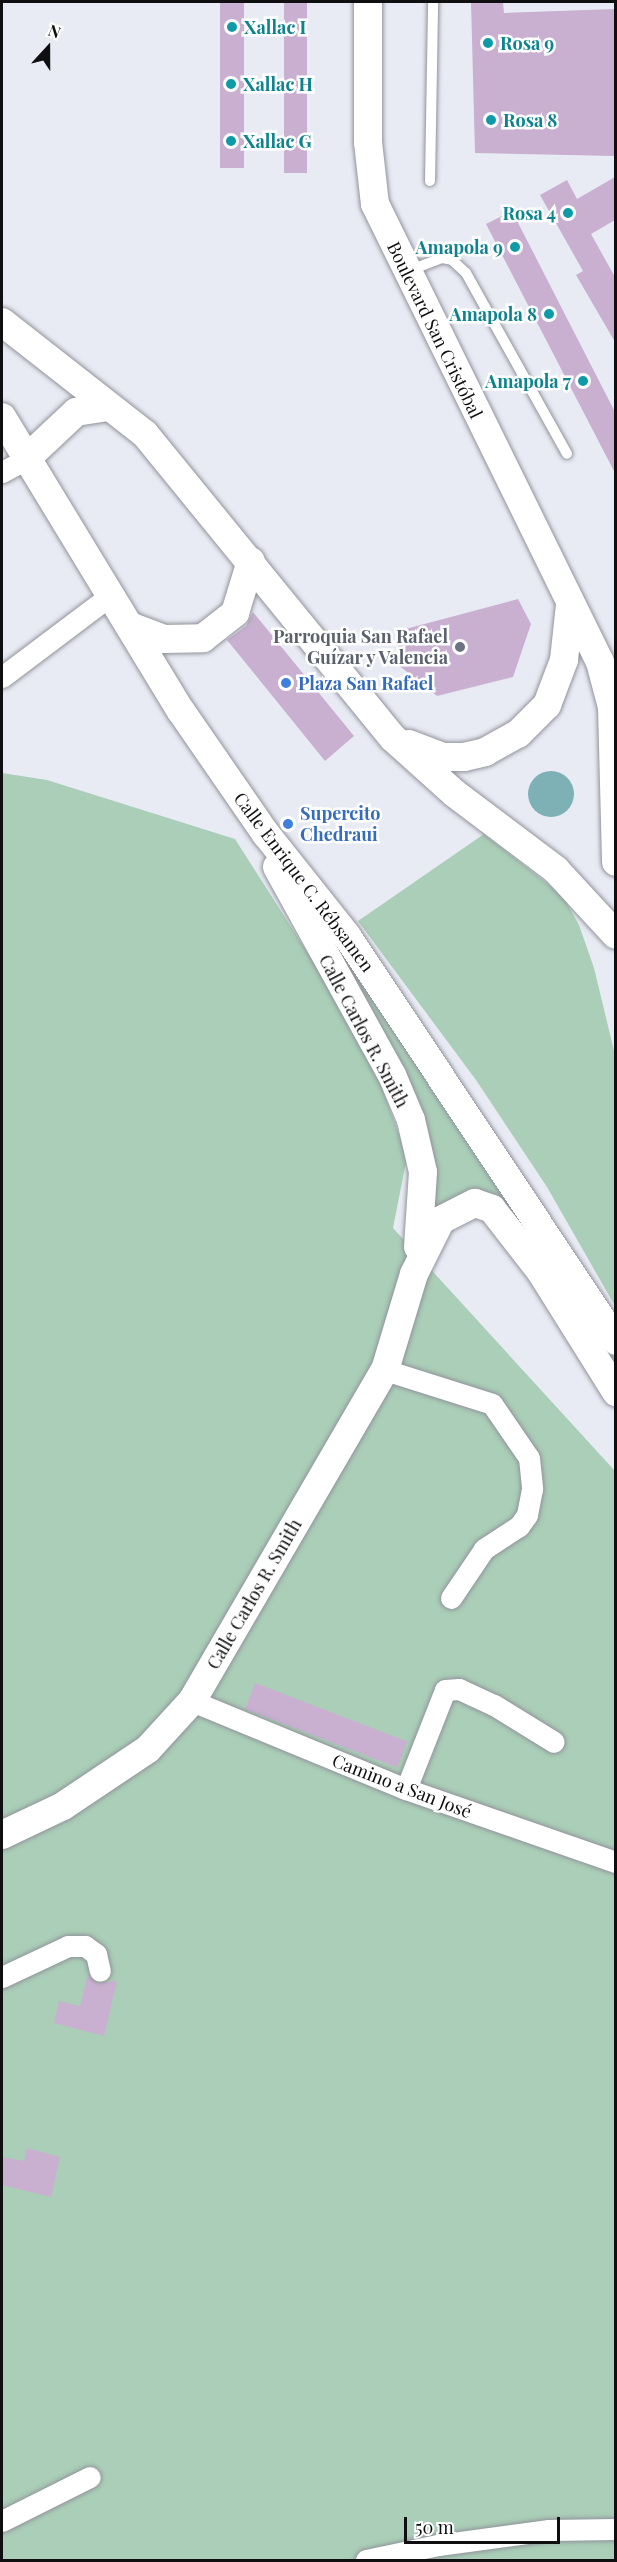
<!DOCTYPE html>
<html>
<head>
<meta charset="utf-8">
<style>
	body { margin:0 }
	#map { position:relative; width:617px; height:2562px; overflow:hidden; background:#e9ebf4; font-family:"Playfair Display",serif }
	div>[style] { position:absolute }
	.green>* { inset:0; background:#aaceb7 }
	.water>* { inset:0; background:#7db1b6 }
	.round { border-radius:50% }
	.building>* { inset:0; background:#c9b0d1; transform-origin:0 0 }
	.roads { filter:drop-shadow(0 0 2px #91939b) drop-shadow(0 0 2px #91939b) }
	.lane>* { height:10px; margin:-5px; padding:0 5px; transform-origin:5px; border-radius:5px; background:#fff }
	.street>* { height:21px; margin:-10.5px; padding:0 10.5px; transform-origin:10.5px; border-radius:10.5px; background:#fff }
	.secondary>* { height:28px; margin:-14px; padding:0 14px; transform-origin:14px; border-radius:14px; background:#fff }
	.dots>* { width:16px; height:16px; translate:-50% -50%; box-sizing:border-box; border:3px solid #fff; border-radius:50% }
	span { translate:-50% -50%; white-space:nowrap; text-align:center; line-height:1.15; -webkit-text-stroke:5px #fff; paint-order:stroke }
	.culture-label { font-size:18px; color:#0d838f; font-weight:700 }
	.left { translate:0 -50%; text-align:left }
	.right { translate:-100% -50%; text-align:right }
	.street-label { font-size:18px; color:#0f0f12 }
	.worship-label { font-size:18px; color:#5b616d; font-weight:700 }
	.shop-label { font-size:18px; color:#366cbe; font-weight:700 }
	.frame { position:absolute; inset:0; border:3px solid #0f0f12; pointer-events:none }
	.north { position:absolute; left:18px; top:18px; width:60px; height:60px; -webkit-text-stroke:4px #fff; paint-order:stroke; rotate:21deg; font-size:16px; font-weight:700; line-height:24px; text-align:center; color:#0f0f12 }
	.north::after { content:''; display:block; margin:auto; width:21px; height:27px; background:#0f0f12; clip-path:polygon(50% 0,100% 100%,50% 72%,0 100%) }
	.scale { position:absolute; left:404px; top:2517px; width:156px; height:27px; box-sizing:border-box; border:3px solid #0f0f12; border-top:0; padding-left:8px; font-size:18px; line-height:21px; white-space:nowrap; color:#0f0f12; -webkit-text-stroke:4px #fff; paint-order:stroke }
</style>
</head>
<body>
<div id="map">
	<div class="green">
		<i style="clip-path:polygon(2px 773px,47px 780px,235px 839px,367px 1046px,407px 1157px,393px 1228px,615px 1471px,615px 2560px,2px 2560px)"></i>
		<i style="clip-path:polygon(484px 834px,563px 896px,579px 925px,594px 968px,615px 1055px,615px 1306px,547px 1187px,476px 1080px,358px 921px)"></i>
		<i style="clip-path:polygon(320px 914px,615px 1359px,615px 1370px,503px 1202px,434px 1209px,343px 958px)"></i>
	</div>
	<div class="water">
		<i class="round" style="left:528px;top:771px;width:46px;height:46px"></i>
	</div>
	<div class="building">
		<i style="left:220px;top:2px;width:24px;height:166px"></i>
		<i style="left:284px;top:2px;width:23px;height:171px"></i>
		<i style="clip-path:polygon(471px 2px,503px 2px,504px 13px,615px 9px,615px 156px,475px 153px)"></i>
		<i style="clip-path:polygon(615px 177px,615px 220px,591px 234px,615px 277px,615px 342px,576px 275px,583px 271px,540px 195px,567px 180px,577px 199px)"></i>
		<i style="clip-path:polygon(512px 211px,615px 412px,615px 473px,486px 224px)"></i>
		<i style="clip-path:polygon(518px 599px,531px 624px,513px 677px,437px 696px,397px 664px,398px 631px)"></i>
		<i style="clip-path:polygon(253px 612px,354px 736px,325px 761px,227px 640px,246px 626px)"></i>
		<i style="left:255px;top:1683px;width:163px;height:28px;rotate:21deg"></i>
		<i style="clip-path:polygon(88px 1974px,97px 1983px,117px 1981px,104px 2036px,54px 2023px,59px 2001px,80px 2006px)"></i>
		<i style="clip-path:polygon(27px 2148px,60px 2157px,51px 2197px,2px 2185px,2px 2157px,24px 2161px)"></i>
	</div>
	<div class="roads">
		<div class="lane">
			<i style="left:430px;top:181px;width:179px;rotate:-89deg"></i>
			<i style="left:408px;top:271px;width:36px;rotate:-21deg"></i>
			<i style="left:442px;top:258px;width:10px;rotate:11deg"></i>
			<i style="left:452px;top:260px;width:19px;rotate:43deg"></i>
			<i style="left:466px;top:273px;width:207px;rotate:60.8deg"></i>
		</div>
		<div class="street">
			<i style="left:2px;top:472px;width:27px;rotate:-28deg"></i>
			<i style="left:2px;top:677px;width:136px;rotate:-37deg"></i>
			<i style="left:385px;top:1370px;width:112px;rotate:17.6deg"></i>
			<i style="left:492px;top:1404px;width:65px;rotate:55.6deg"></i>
			<i style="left:529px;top:1458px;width:31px;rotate:84deg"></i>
			<i style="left:532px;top:1489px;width:26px;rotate:101deg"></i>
			<i style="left:527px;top:1515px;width:14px;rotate:126deg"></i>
			<i style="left:519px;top:1526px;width:42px;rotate:146.7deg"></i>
			<i style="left:484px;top:1549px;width:59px;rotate:124deg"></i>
			<i style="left:192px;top:1701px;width:231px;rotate:22.4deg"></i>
			<i style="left:406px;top:1789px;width:222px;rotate:19.2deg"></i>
			<i style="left:406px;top:1789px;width:106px;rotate:-68.5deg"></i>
			<i style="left:445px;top:1690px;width:14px;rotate:-4deg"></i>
			<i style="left:459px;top:1689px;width:38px;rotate:25deg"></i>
			<i style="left:494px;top:1705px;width:70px;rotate:31.7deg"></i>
			<i style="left:2px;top:1977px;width:73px;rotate:-25.2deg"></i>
			<i style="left:68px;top:1946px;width:17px"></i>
			<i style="left:85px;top:1946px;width:14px;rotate:36deg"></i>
			<i style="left:96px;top:1954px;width:17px;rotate:77deg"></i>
			<i style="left:2px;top:2521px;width:98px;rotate:-26.6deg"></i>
			<i style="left:366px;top:2560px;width:74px;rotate:-11.8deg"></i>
			<i style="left:438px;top:2545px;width:112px;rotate:-7.7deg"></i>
			<i style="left:549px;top:2530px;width:67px;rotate:-0.9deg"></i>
		</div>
		<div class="secondary">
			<i style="left:368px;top:2px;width:140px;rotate:90deg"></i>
			<i style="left:368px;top:142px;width:62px;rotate:83.6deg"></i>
			<i style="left:375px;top:204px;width:510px;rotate:63.84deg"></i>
			<i style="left:600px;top:662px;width:47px;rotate:75.1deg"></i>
			<i style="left:612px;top:707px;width:155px;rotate:88.5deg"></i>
			<i style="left:2px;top:322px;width:182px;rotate:38.1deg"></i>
			<i style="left:145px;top:434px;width:392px;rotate:50.8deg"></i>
			<i style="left:393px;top:738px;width:82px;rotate:42deg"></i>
			<i style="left:454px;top:793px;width:128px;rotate:37deg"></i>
			<i style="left:556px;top:870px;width:88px;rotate:47.3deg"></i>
			<i style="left:2px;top:417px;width:344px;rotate:58.7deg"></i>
			<i style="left:181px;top:711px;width:150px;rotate:55.4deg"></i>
			<i style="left:266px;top:834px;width:130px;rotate:51.5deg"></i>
			<i style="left:347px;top:936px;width:486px;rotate:56.4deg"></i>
			<i style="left:26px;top:459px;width:69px;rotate:-43.2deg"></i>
			<i style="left:76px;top:412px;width:31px;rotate:-9deg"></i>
			<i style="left:130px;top:626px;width:36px;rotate:21deg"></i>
			<i style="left:164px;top:639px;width:39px;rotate:-1deg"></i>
			<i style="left:203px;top:638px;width:41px;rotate:-38deg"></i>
			<i style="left:235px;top:613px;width:54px;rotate:-72.9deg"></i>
			<i style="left:409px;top:744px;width:36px;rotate:21deg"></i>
			<i style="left:443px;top:757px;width:21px"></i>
			<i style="left:464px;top:757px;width:22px;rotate:-13deg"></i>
			<i style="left:485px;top:752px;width:38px;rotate:-29deg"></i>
			<i style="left:518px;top:734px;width:41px;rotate:-45deg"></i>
			<i style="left:547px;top:705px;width:48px;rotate:-69.3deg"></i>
			<i style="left:564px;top:660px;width:55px;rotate:-83.8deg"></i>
			<i style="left:277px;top:867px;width:238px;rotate:61.1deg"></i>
			<i style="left:392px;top:1075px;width:49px;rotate:67.1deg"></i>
			<i style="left:411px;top:1120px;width:53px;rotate:77deg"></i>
			<i style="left:423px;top:1172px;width:75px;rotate:93.8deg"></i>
			<i style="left:2px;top:1835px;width:68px;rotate:-25.4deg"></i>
			<i style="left:63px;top:1806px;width:102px;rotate:-33.8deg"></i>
			<i style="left:148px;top:1749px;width:65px;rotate:-47.5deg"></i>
			<i style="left:192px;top:1701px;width:383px;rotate:-59.8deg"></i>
			<i style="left:385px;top:1370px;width:100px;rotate:-73.2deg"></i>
			<i style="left:414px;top:1274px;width:60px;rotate:-63.4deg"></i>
			<i style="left:441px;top:1220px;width:38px;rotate:-27deg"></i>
			<i style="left:475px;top:1203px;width:18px;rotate:19deg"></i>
			<i style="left:492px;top:1209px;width:80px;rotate:52.1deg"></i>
			<i style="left:541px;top:1272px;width:142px;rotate:58deg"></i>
		</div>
	</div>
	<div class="dots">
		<i style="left:232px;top:27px;background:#0f9aa8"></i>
		<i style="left:488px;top:43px;background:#0f9aa8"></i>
		<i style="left:231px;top:84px;background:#0f9aa8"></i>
		<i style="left:491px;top:120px;background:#0f9aa8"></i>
		<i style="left:231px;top:141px;background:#0f9aa8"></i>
		<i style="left:568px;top:213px;background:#0f9aa8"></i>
		<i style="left:515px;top:247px;background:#0f9aa8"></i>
		<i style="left:549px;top:314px;background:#0f9aa8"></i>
		<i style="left:583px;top:381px;background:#0f9aa8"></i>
		<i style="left:460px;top:647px;background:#6b7280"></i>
		<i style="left:286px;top:683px;background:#3f7fe0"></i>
		<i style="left:288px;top:824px;background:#3f7fe0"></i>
	</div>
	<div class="culture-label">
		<span class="left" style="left:244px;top:27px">Xallac I</span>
		<span class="left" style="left:500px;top:43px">Rosa 9</span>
		<span class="left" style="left:243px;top:84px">Xallac H</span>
		<span class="left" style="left:503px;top:120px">Rosa 8</span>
		<span class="left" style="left:243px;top:141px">Xallac G</span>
		<span class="right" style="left:556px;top:213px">Rosa 4</span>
		<span class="right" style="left:503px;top:247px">Amapola 9</span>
		<span class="right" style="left:537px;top:314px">Amapola 8</span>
		<span class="right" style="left:571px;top:381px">Amapola 7</span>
	</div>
	<div class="street-label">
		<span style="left:435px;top:330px;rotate:64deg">Boulevard San Cristóbal</span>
		<span style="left:304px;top:882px;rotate:53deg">Calle Enrique C. Rébsamen</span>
		<span style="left:364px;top:1031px;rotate:62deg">Calle Carlos R. Smith</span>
		<span style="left:254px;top:1594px;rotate:-60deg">Calle Carlos R. Smith</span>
		<span style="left:402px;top:1786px;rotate:21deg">Camino a San José</span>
	</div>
	<div class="worship-label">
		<span class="right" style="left:448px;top:647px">Parroquia San Rafael<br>Guízar y Valencia</span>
	</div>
	<div class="shop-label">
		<span class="left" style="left:298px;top:683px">Plaza San Rafael</span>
		<span class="left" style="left:300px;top:824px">Supercito<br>Chedraui</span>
	</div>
	<div class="frame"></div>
	<div class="north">N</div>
	<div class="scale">50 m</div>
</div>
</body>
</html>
